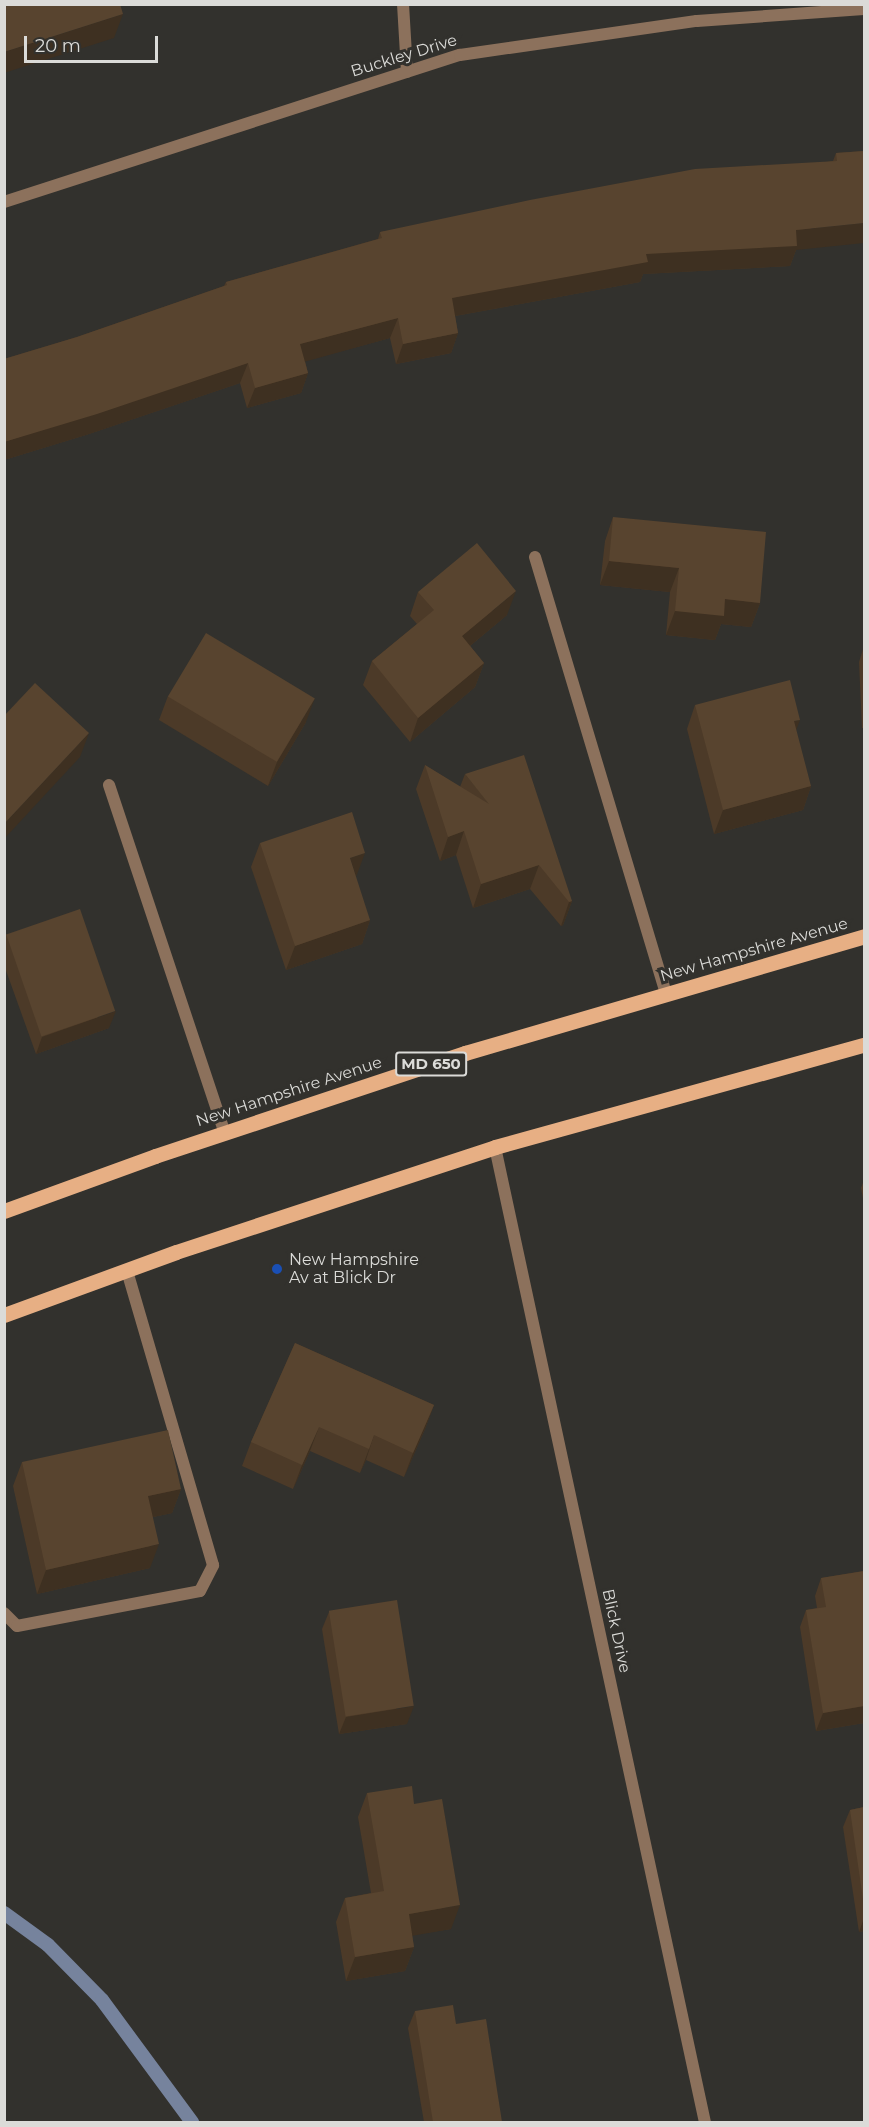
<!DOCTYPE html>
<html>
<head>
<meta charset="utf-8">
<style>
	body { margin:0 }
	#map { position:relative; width:869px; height:2127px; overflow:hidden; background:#32312d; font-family:Montserrat,sans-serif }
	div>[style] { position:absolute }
	.stream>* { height:14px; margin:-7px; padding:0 7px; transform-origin:7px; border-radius:7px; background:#76839d }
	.service>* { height:12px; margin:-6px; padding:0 6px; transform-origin:6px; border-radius:6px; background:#8c715c }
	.minor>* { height:12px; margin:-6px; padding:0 6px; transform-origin:6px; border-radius:6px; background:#8c715c }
	.primary>* { height:15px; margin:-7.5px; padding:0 7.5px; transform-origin:7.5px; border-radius:7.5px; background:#e7af84 }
	.wall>* { inset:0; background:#4c3a28 }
	.shaded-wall>* { inset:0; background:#3e3021 }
	.building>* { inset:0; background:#58442f; transform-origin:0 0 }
	.dots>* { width:16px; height:16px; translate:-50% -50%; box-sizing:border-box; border:3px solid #32312d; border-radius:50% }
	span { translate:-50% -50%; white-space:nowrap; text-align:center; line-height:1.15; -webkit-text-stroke:6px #32312d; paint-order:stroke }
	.shield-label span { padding:2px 4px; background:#32312d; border:2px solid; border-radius:4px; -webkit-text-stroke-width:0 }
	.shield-label { font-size:15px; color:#dbdbd8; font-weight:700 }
	.street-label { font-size:16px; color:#dbdbd8 }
	.poi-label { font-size:16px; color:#dbdbd8 }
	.left { translate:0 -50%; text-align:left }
	.frame { position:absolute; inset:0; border:6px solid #dbdbd8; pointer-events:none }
	.scale { position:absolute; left:24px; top:36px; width:134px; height:27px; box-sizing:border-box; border:3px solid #dbdbd8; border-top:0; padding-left:8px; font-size:18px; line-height:21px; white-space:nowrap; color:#dbdbd8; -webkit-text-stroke:4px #32312d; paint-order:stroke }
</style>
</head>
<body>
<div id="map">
	<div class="stream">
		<i style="left:4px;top:1913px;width:54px;rotate:36deg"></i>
		<i style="left:48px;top:1945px;width:77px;rotate:45.5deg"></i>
		<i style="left:102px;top:2000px;width:152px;rotate:53.6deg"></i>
	</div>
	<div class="service">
		<i style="left:109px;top:785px;width:367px;rotate:71.6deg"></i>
		<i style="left:4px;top:1613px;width:18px;rotate:45deg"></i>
		<i style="left:17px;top:1626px;width:186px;rotate:-10.8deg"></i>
		<i style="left:200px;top:1591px;width:29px;rotate:-63deg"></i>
		<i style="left:213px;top:1565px;width:307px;rotate:-106.3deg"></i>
	</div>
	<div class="minor">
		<i style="left:403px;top:4px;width:68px;rotate:86.6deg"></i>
		<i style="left:4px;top:202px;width:479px;rotate:-17.9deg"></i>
		<i style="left:460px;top:55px;width:239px;rotate:-8.2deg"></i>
		<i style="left:697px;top:21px;width:167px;rotate:-4.1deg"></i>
		<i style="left:535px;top:557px;width:456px;rotate:73.3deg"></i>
		<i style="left:495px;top:1147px;width:997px;rotate:77.85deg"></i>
	</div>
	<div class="primary">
		<i style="left:4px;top:1211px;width:161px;rotate:-20deg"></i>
		<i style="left:155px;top:1156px;width:327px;rotate:-18.4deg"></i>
		<i style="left:465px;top:1053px;width:416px;rotate:-16.3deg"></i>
		<i style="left:4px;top:1315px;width:183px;rotate:-20.1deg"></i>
		<i style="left:176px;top:1252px;width:336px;rotate:-18.2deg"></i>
		<i style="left:495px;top:1147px;width:383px;rotate:-15.5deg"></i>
	</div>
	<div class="wall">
		<i style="clip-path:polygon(864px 151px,796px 250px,790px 266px,643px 274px,640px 282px,455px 316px,458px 333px,451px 353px,396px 364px,390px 338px,305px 361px,308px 373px,301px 393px,247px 408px,240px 383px,89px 434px,4px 460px,4px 359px,77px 337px,224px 286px,226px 282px,378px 239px,380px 232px,833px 161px,836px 153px)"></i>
		<i style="clip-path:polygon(613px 517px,760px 603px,751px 627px,721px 624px,715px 640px,666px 635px,670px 592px,600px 585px,605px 541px)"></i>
		<i style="clip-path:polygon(418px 592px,507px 615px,470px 646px,484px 663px,475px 687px,410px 742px,363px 685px,372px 661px,417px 624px,410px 616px)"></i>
		<i style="clip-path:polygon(864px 646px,864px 728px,862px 728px,859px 662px)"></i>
		<i style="clip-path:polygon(168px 696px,306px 722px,268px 786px,159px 720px)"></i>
		<i style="clip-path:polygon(695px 705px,811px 786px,803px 810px,714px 834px,687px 729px)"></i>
		<i style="clip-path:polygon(425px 765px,460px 787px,465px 774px,572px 901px,563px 925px,561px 926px,530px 889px,473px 908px,456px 855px,440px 861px,416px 789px)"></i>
		<i style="clip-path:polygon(260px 843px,370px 920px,362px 944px,286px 970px,251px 867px)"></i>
		<i style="clip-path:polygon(6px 934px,109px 1028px,36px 1054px,4px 965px,4px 939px)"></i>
		<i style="clip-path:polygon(864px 1180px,864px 1204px,861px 1188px)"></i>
		<i style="clip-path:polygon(295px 1343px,434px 1405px,425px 1429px,404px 1477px,366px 1460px,360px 1473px,310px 1451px,293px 1489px,242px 1466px,251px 1442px)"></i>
		<i style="clip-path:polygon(22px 1462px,181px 1489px,172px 1513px,153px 1517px,150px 1568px,37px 1594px,13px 1486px)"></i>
		<i style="clip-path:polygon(864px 1571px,864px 1723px,816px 1731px,800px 1627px,806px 1610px,817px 1608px,815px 1596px,821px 1578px)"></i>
		<i style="clip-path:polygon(329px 1612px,407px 1724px,339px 1734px,322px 1629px)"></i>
		<i style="clip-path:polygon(367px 1793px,414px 1804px,451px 1929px,412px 1935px,414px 1947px,405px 1971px,346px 1981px,336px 1922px,345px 1898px,371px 1893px,358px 1817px)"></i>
		<i style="clip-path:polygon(864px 1807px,864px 1931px,859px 1932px,843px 1827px,850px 1810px)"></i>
		<i style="clip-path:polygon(415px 2011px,456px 2024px,502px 2122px,424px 2122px,408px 2028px)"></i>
	</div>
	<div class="shaded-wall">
		<i style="clip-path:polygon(123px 14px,114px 38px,4px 73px,4px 52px)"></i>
		<i style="clip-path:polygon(864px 223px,864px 243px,796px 250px,790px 266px,643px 274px,640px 282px,444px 318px,452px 298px,646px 254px,796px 230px)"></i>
		<i style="clip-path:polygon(398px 318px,390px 338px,293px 365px,300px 344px)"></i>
		<i style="clip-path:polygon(458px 333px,451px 353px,396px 364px,403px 344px)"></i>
		<i style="clip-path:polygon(248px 363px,240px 383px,89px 434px,4px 460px,4px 442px)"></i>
		<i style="clip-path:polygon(308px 373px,301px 393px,247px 408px,255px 388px)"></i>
		<i style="clip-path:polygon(609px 561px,679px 568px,670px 592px,600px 585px)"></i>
		<i style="clip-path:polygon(516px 591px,507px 615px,453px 660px,462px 636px)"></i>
		<i style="clip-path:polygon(725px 599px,760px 603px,751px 627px,721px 624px,715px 640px,666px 635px,675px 611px)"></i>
		<i style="clip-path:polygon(484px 663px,475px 687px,410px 742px,418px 718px)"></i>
		<i style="clip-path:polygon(315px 698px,306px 722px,268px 786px,277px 762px)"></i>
		<i style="clip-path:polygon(800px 720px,791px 744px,794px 721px)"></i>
		<i style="clip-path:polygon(89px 733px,80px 757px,4px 839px,4px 824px)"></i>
		<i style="clip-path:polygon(811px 786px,803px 810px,714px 834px,723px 810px)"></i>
		<i style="clip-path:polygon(464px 831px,456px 855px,440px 861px,448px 837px)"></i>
		<i style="clip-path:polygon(365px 853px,356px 877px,350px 858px)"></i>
		<i style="clip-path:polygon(539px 865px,530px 889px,473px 908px,481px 884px)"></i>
		<i style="clip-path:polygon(572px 901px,563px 925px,561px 926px,569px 902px)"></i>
		<i style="clip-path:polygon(370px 920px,362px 944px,286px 970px,295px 946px)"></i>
		<i style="clip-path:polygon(116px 1011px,109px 1028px,36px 1054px,42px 1037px)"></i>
		<i style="clip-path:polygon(434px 1405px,425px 1429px,404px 1477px,413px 1453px)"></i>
		<i style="clip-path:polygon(319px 1427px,310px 1451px,293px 1489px,302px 1465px)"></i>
		<i style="clip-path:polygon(374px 1435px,366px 1460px,360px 1473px,369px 1449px)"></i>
		<i style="clip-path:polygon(181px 1489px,172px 1513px,139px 1520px,148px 1496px)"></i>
		<i style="clip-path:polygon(159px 1544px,150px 1568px,37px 1594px,46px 1570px)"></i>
		<i style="clip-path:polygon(414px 1706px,407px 1724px,339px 1734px,346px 1717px)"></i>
		<i style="clip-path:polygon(864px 1706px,864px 1723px,816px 1731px,823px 1713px)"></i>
		<i style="clip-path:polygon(460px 1905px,451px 1929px,400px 1938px,409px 1914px)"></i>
		<i style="clip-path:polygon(864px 1918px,864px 1931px,859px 1932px)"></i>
		<i style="clip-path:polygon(414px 1947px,405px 1971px,346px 1981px,355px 1957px)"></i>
	</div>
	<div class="building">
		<i style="clip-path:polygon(4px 4px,120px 4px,123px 14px,4px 52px)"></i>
		<i style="clip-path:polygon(864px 151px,864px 223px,796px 230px,797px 246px,646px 254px,648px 262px,452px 298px,458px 333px,403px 344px,398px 318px,300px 344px,308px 373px,255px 388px,248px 363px,97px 414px,4px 442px,4px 359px,77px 337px,227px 285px,226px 282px,382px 238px,380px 232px,530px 200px,695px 169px,837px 161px,836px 153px)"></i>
		<i style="clip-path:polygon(613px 517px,766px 532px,760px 603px,725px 599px,724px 616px,675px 611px,679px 568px,609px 561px)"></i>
		<i style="clip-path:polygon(477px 543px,516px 591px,462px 636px,484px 663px,418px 718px,372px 661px,434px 610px,418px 592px)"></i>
		<i style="left:206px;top:633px;width:127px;height:74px;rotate:31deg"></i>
		<i style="clip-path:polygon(790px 680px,800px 720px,794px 721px,811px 786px,723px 810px,695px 705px)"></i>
		<i style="clip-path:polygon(35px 683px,89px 733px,4px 824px,4px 716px)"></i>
		<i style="clip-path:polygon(524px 755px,572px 901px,569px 902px,539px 865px,481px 884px,464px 831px,448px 837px,425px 765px,489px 804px,465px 774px)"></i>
		<i style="clip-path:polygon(352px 812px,365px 853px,350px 858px,370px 920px,295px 946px,260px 843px)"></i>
		<i style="left:80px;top:909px;width:108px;height:78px;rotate:71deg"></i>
		<i style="clip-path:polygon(295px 1343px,434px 1405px,413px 1453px,374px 1435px,369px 1449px,319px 1427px,302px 1465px,251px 1442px)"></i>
		<i style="clip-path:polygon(168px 1430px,181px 1489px,148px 1496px,159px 1544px,46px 1570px,22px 1462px)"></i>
		<i style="clip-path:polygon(864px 1571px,864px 1706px,823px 1713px,806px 1610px,826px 1607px,821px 1578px)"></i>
		<i style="left:397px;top:1600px;width:107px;height:69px;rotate:81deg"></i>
		<i style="clip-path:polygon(412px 1786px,414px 1804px,442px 1799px,460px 1905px,409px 1914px,414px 1947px,355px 1957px,345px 1898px,384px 1891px,367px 1793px)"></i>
		<i style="clip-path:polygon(864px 1807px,864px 1906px,850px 1810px)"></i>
		<i style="clip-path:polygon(453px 2005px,456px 2024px,486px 2019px,502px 2122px,433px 2122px,415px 2011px)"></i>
	</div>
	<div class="dots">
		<i style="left:277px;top:1269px;background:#1a4fb4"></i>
	</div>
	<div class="shield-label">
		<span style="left:431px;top:1064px">MD 650</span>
	</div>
	<div class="street-label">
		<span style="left:404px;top:56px;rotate:-17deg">Buckley Drive</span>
		<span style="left:754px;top:950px;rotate:-16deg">New Hampshire Avenue</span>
		<span style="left:289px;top:1092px;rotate:-18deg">New Hampshire Avenue</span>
		<span style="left:616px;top:1631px;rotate:78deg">Blick Drive</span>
	</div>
	<div class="poi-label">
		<span class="left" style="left:289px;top:1269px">New Hampshire<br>Av at Blick Dr</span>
	</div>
	<div class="frame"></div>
	<div class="scale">20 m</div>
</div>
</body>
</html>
